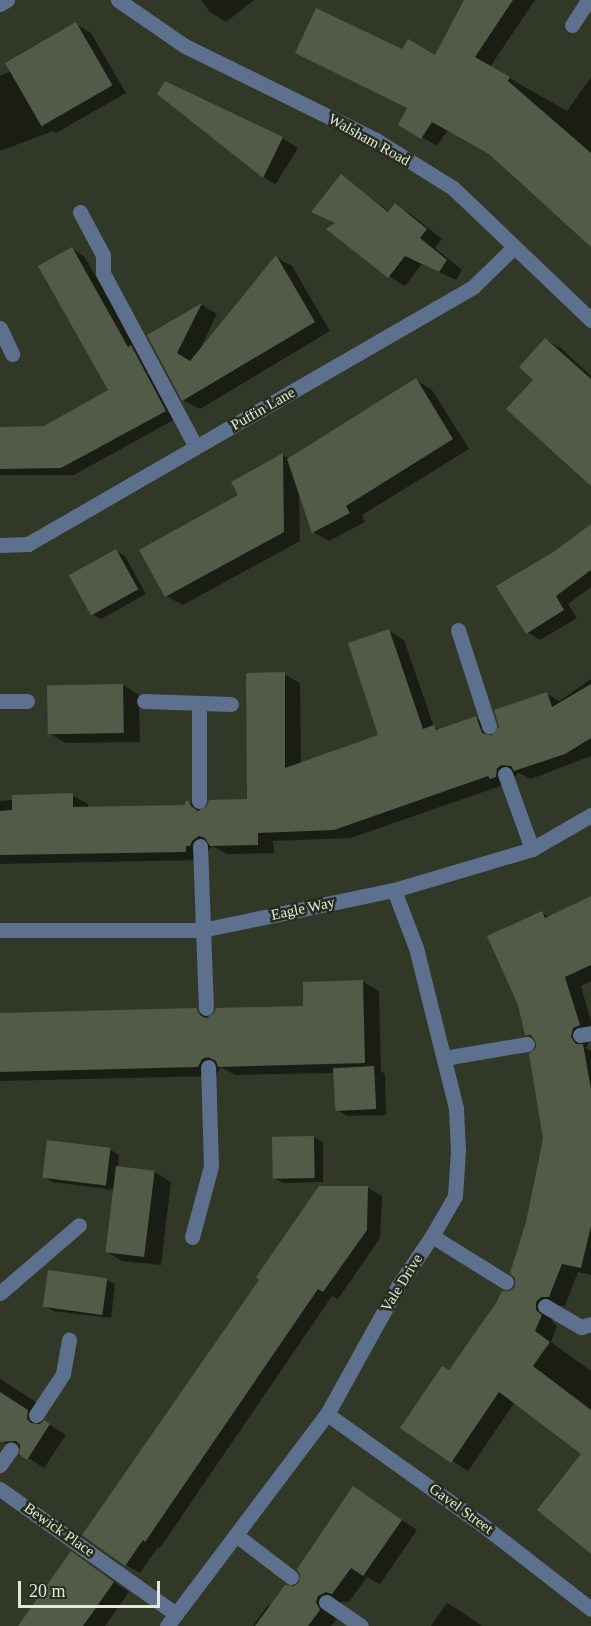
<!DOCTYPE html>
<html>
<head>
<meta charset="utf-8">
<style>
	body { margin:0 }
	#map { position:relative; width:591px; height:1626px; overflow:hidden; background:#313827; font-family:Georgia,serif }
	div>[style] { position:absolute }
	.shadow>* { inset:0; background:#0007; transform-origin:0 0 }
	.building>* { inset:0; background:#525a48; transform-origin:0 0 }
	.service>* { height:15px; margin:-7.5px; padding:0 7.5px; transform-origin:7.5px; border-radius:7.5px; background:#5d708e }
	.minor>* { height:15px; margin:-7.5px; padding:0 7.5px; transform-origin:7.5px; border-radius:7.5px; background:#5d708e }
	.tertiary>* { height:15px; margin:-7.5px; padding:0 7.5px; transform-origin:7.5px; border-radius:7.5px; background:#5d708e }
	span { translate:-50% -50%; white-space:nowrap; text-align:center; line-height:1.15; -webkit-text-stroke:5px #272d1d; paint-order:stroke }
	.street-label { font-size:15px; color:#e2e7dd }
	.scale { position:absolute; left:18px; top:1581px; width:142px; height:27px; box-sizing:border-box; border:3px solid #e2e7dd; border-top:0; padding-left:8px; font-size:18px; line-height:21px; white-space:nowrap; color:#e2e7dd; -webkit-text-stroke:4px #272d1d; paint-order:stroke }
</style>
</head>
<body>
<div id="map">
	<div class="shadow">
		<i style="clip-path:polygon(201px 0,254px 0,226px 22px,210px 12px)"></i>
		<i style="clip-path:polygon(466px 0,535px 0,490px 67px,567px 111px,591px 77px,591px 244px,491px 153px,448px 130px,437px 146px,400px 124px,408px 108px,403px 51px,436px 57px)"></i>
		<i style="clip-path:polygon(76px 24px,91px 33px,126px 93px,56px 133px,53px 131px,0 151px,0 76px,12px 71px)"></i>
		<i style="left:282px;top:138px;width:19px;height:43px;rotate:32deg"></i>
		<i style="clip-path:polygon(341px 176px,390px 212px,396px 205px,412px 215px,442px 239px,435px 248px,462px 270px,456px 280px,422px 264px,405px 286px,389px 276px,337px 224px,313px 211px)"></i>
		<i style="clip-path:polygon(72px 249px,84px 256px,177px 418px,74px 475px,0 475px,0 428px,44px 428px,110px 390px)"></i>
		<i style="clip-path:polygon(276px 257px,292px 266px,330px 331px,200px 409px,183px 400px,149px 336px,202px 305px,217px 314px,200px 349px)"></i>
		<i style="clip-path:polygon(546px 340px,562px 349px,591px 376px,591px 484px,535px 379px)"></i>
		<i style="clip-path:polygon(416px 380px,432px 390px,469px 449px,362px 515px,365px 522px,329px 541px,313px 532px,299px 492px,300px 541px,183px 605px,166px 596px,240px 496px,233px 482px,283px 455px,290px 459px)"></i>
		<i style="clip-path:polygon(591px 526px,591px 587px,568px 604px,577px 618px,540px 640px,527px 632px,556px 552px)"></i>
		<i style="clip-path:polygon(116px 551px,125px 556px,146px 594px,101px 619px,92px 614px)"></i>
		<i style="clip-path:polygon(389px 631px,404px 640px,434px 727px,440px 730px,476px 718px,491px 727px,494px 735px,547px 694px,559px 701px,591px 679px,591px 756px,531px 779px,519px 773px,503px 785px,351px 838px,273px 841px,274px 853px,227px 854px,212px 846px,201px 860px,0 864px,0 801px,72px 795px,88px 804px,88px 809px,187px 807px,189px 802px,203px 810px,248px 801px,284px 674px,300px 683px,301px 764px,380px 736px)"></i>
		<i style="clip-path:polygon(123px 685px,139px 695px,140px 742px,66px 743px,50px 734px)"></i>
		<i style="clip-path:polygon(591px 897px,591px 981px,581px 986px,591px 1021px,591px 1036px,586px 1048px,591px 1051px,591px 1275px,578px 1272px,565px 1306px,557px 1306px,552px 1311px,552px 1321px,557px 1326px,551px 1342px,591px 1371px,591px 1458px,515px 1402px,468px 1471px,402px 1427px,516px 1287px,545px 1139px,537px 1040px,526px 1034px,542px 913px,549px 917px)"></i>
		<i style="clip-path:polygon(363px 982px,379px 991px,381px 1071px,385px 1074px,386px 1115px,347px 1116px,335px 1109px,335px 1073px,235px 1075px,221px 1067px,215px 1076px,0 1081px,0 1014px,196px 1010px,210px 1018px,305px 1007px)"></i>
		<i style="clip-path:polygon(314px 1137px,323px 1143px,323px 1182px,283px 1183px,274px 1178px)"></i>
		<i style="clip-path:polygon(111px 1150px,119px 1155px,118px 1168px,155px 1172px,171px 1182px,161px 1265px,122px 1261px,106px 1251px,114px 1190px,53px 1182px,44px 1177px)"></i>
		<i style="clip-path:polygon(368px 1188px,382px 1196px,380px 1238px,338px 1299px,332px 1296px,160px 1548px,158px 1547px,140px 1573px,126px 1565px)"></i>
		<i style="clip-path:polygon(106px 1279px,115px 1284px,111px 1318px,53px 1311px,45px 1306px)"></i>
		<i style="clip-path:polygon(0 1379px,42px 1406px,36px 1416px,66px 1435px,44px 1468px,0 1440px)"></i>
		<i style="clip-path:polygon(353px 1488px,417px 1530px,380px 1584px,367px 1577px,349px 1602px,343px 1601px,334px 1605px,332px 1612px,336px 1620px,331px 1626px,253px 1626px,268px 1605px,271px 1607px,300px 1583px)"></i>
		<i style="clip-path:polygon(71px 1553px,129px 1592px,105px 1626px,51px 1626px)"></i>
		<i style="clip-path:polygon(447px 1603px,462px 1612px,482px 1626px,431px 1626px)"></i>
	</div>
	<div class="building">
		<i style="clip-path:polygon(464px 0,513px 0,475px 57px,510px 77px,508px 81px,591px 153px,591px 247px,489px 154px,432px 122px,421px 139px,398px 125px,407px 108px,295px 53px,316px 8px,402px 49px,408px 39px,435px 55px)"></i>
		<i style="left:76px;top:22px;width:73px;height:82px;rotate:60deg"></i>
		<i style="clip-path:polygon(165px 81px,283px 137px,263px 178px,157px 94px)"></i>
		<i style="clip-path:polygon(341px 174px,388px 212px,395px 203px,427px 229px,420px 238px,447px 260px,439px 272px,405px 256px,388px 278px,326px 229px,335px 223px,311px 212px)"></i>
		<i style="clip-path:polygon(72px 247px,128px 347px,131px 345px,166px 411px,61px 468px,0 469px,0 427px,44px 426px,108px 390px,38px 266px)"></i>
		<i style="clip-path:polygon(276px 255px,315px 322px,182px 401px,147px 335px,202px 303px,177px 353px,190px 361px)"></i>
		<i style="clip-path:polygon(545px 338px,591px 379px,591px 486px,506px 409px,533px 380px,519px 367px)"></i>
		<i style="clip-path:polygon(416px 378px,453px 439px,346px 506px,350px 513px,312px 533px,287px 459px)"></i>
		<i style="clip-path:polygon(283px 453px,284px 532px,165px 597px,139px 550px,238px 495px,231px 482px)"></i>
		<i style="clip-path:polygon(591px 524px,591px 570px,556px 596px,564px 610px,526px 634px,496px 586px,555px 551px)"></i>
		<i style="left:116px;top:549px;width:46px;height:54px;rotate:61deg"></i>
		<i style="clip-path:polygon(389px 629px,423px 729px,434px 725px,436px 730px,476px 716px,482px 733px,491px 735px,499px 727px,494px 710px,547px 692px,552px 707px,591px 684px,591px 738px,565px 754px,514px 771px,511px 766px,502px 765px,497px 768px,496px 777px,490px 779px,488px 776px,334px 830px,258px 833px,258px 845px,210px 846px,205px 838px,199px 836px,192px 841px,190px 846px,186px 846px,186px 852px,0 855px,0 811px,12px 810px,12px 795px,73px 793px,73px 807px,185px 805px,185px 801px,189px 801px,191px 806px,198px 811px,207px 806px,209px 800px,247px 799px,246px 673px,285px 672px,285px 768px,378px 735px,348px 643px)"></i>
		<i style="left:123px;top:684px;width:49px;height:76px;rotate:89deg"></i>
		<i style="clip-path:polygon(591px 896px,591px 965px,565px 977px,580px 1025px,573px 1028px,571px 1037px,576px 1044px,583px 1044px,591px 1089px,591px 1226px,581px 1268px,562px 1264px,549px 1297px,541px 1297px,536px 1302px,536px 1310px,542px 1315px,535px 1331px,550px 1342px,533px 1366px,591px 1410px,591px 1554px,537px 1510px,581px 1454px,499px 1392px,451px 1463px,400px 1428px,442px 1366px,449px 1370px,496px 1303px,502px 1291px,510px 1291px,515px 1287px,515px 1278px,510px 1273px,526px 1222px,543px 1139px,529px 1054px,536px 1048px,536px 1042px,531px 1035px,525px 1035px,518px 1005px,487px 936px,542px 911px,545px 918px)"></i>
		<i style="clip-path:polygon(363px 980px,365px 1063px,218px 1067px,216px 1061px,208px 1057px,202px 1059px,198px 1067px,0 1072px,0 1013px,196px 1008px,201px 1016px,207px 1018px,214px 1013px,216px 1008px,303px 1006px,303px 982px)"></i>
		<i style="left:374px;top:1066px;width:43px;height:41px;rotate:87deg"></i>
		<i style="left:314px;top:1136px;width:42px;height:42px;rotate:89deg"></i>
		<i style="left:47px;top:1140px;width:64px;height:38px;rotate:7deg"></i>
		<i style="left:116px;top:1166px;width:39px;height:87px;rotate:7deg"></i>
		<i style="clip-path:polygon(319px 1186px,368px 1186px,367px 1230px,323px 1292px,318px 1289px,145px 1542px,143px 1540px,125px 1566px,82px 1535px,259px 1280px,256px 1277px)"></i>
		<i style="left:48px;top:1270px;width:60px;height:37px;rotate:8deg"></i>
		<i style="clip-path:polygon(0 1392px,28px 1410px,27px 1419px,31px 1423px,40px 1424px,44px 1420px,50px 1424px,27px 1460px,19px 1454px,20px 1445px,16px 1441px,0 1442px)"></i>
		<i style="clip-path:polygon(353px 1486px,402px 1520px,363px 1576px,351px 1568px,332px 1594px,326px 1592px,318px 1596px,316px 1602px,320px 1610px,308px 1626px,255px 1626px,285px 1585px,294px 1586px,299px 1582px,300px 1574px,297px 1569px)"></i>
		<i style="clip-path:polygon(71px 1551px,114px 1582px,83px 1626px,18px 1626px)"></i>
	</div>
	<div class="service">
		<i style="left:572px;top:25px;width:30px;rotate:-57deg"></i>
		<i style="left:80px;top:212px;width:49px;rotate:61.9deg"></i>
		<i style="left:103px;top:255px;width:18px;rotate:90deg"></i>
		<i style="left:103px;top:273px;width:197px;rotate:61.9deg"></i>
		<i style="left:0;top:328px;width:29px;rotate:65deg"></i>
		<i style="left:458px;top:630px;width:101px;rotate:72.1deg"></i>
		<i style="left:0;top:701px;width:27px"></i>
		<i style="left:144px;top:701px;width:87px;rotate:2deg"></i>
		<i style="left:199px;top:705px;width:96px;rotate:90deg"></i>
		<i style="left:505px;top:774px;width:80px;rotate:70.2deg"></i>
		<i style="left:200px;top:846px;width:162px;rotate:87.9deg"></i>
		<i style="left:580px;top:1035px;width:11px;rotate:-10deg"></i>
		<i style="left:444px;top:1058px;width:84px;rotate:-9.6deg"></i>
		<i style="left:432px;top:1236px;width:87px;rotate:31.9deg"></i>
		<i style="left:192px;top:1237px;width:73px;rotate:-75deg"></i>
		<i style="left:211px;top:1166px;width:99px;rotate:-91.7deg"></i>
		<i style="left:0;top:1293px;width:104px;rotate:-40.7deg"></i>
		<i style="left:545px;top:1306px;width:42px;rotate:30.3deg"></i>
		<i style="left:581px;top:1327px;width:10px;rotate:-17deg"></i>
		<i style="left:36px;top:1415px;width:49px;rotate:-56.6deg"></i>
		<i style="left:63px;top:1374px;width:35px;rotate:-80deg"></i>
		<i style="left:0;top:1465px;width:19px;rotate:-55deg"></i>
		<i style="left:236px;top:1535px;width:69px;rotate:37.4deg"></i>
		<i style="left:326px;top:1602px;width:42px;rotate:34.4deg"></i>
	</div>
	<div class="minor">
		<i style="left:118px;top:0;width:81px;rotate:34.5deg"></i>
		<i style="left:185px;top:46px;width:213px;rotate:26.2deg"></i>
		<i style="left:376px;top:140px;width:91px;rotate:31.9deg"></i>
		<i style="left:453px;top:188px;width:191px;rotate:43.7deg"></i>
		<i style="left:0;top:4px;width:8px;rotate:-30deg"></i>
		<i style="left:0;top:545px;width:28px;rotate:-2deg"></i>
		<i style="left:28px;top:544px;width:514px;rotate:-30.01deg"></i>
		<i style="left:473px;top:287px;width:56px;rotate:-44.3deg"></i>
		<i style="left:327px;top:1414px;width:188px;rotate:35.5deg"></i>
		<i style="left:480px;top:1523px;width:140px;rotate:37.8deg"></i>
		<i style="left:0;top:1489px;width:216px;rotate:35.4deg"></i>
		<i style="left:167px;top:1626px;width:266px;rotate:-53deg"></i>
		<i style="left:327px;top:1414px;width:146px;rotate:-61deg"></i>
		<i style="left:398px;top:1286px;width:60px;rotate:-55.8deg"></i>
		<i style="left:432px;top:1236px;width:46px;rotate:-60.1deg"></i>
		<i style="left:455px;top:1196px;width:45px;rotate:-86.2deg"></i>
		<i style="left:458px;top:1151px;width:43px;rotate:-92.7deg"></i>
		<i style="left:456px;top:1108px;width:165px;rotate:-104deg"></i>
		<i style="left:416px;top:948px;width:62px;rotate:-110.8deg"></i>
	</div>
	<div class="tertiary">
		<i style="left:0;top:930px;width:202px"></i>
		<i style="left:202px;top:930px;width:196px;rotate:-11.8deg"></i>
		<i style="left:394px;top:890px;width:144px;rotate:-16.5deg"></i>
		<i style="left:532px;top:849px;width:68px;rotate:-30deg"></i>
	</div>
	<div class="street-label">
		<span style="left:369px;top:140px;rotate:29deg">Walsham Road</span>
		<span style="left:263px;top:409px;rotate:-30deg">Puffin Lane</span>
		<span style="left:303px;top:909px;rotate:-12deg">Eagle Way</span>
		<span style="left:402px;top:1283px;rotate:-58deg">Vale Drive</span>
		<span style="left:461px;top:1509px;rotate:36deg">Gavel Street</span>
		<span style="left:59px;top:1530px;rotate:35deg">Bewick Place</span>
	</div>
	<div class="scale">20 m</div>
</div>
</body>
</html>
